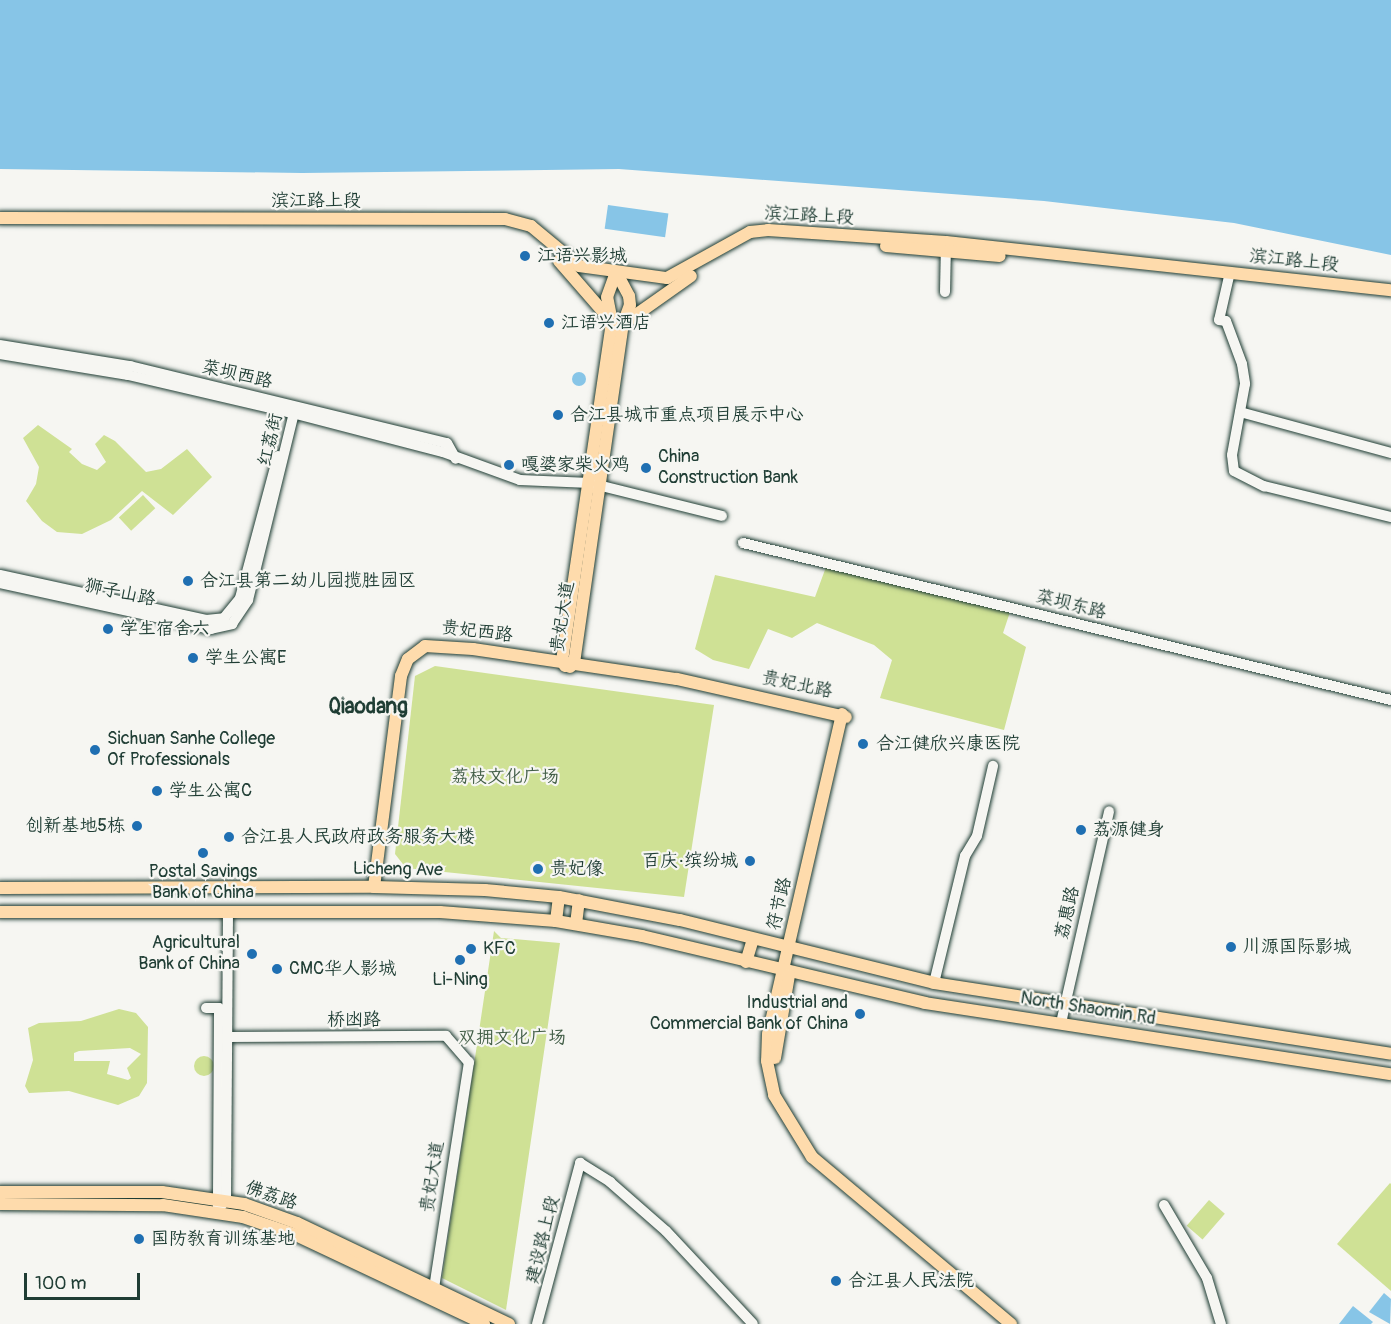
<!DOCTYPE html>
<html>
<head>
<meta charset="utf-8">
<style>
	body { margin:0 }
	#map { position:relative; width:1391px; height:1324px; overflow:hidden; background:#f6f6f2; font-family:Pangolin,"LXGW WenKai TC",sans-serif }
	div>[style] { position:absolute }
	.green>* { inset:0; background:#cfe195; transform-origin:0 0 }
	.round { border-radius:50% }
	.water>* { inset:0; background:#87c5e7; transform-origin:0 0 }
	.roads { filter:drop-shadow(0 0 2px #1f3d34) drop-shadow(0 0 2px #1f3d34) }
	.minor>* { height:10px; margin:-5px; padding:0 5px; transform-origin:5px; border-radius:5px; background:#f6f6f2 }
	.major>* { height:12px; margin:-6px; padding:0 6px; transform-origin:6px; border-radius:6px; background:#fedbac }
	.dots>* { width:16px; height:16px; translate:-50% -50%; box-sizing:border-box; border:3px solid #f6f6f2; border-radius:50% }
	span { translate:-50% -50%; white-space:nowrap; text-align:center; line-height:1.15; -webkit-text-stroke:4.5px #f6f6f2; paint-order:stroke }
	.street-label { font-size:18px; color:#1f3d34 }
	.poi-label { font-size:18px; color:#1f3d34 }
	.left { translate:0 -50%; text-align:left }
	.right { translate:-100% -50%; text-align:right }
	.park-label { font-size:18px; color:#425e47 }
	.quarter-label { font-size:21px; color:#1f3d34; font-weight:700 }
	.scale { position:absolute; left:24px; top:1273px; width:116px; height:27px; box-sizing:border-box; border:3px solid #1f3d34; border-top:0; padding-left:8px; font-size:18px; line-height:21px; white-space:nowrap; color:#1f3d34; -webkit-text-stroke:4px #f6f6f2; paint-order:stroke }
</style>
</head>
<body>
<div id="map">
	<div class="green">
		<i style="clip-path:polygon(38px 425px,72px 449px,69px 452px,82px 464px,97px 470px,106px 462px,95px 444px,104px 435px,115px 441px,146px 472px,161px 469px,187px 449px,212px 477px,173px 515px,142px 491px,111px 520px,82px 534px,57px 532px,42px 521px,26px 501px,36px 484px,39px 467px,23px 438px)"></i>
		<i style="left:143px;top:495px;width:18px;height:33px;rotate:47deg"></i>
		<i style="clip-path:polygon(826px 567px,1010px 612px,1003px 633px,1026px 647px,1004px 730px,880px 698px,892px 660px,874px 645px,817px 623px,792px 638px,768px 629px,749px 669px,713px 660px,695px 649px,715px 575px,815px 597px)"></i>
		<i style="clip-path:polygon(435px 666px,714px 705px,684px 897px,406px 868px,395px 854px,415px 676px)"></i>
		<i style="clip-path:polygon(494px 931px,501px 938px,560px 943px,506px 1310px,442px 1278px)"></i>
		<i style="clip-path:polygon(evenodd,119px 1009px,136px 1013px,148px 1027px,147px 1083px,139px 1096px,118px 1105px,69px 1091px,29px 1093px,25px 1086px,33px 1060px,28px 1028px,39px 1023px,81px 1021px,119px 1009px,130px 1048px,141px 1054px,127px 1068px,131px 1078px,128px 1080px,107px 1074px,110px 1061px,74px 1061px,74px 1053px,79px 1051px,130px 1048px)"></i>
		<i class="round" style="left:194px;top:1056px;width:20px;height:20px"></i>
		<i style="clip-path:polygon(1390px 1183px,1391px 1184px,1391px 1291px,1337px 1244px)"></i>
		<i style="left:1209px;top:1200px;width:21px;height:34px;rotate:41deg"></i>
	</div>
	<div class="water">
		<i style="clip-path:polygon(0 0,1391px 0,1391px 255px,1234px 223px,1044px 201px,619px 169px,302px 173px,0 169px)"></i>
		<i style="left:608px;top:205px;width:61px;height:24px;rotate:8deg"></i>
		<i class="round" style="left:572px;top:372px;width:14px;height:14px"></i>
		<i style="clip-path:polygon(1384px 1293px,1391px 1299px,1390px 1324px,1369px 1312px)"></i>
		<i style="clip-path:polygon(1353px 1306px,1373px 1322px,1371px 1324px,1339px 1324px)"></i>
	</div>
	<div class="roads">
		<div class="minor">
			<i style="left:1230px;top:272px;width:49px;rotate:102.9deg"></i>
			<i style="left:1219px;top:320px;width:7px;rotate:8deg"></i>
			<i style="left:1226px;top:321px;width:46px;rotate:69.6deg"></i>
			<i style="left:1242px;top:364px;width:20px;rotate:81deg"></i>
			<i style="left:1245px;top:384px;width:72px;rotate:100.4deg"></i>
			<i style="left:1232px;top:455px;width:16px;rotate:83deg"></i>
			<i style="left:1234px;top:471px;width:34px;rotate:27deg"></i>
			<i style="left:1264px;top:486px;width:131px;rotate:13.7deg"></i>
			<i style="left:945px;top:292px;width:48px;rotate:-88.8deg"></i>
			<i style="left:0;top:345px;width:132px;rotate:9.2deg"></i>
			<i style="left:130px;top:366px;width:326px;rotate:13.7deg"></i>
			<i style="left:447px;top:443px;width:18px;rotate:61deg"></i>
			<i style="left:0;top:354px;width:130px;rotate:9.3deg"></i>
			<i style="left:128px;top:375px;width:172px;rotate:13.1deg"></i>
			<i style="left:296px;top:414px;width:152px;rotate:14.5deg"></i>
			<i style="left:443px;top:452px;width:82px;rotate:20deg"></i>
			<i style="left:520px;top:480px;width:70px;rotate:2.5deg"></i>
			<i style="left:590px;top:483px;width:136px;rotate:14deg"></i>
			<i style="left:1240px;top:412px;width:156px;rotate:15.2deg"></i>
			<i style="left:743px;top:543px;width:667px;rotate:13.62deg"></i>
			<i style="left:0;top:575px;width:211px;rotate:12.3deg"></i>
			<i style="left:206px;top:620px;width:18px;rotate:-6deg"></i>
			<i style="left:224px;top:618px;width:26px;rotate:-51deg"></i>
			<i style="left:240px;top:598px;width:147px;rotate:-75deg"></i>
			<i style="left:0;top:583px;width:216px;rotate:12.3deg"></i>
			<i style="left:211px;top:629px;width:22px;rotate:-13deg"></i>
			<i style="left:232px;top:624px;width:29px;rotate:-56deg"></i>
			<i style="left:248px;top:600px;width:198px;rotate:-76.2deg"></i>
			<i style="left:934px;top:983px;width:131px;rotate:-76.3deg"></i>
			<i style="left:965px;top:856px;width:23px;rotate:-59deg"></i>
			<i style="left:977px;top:836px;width:72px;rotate:-77.1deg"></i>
			<i style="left:206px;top:1008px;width:13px"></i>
			<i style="left:219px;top:1008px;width:200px;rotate:90.3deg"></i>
			<i style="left:1061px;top:1023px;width:217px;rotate:-77.2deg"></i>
			<i style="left:227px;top:1037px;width:219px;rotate:-0.3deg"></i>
			<i style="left:446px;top:1036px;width:35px;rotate:49deg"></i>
			<i style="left:469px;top:1062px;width:236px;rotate:98.8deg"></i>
			<i style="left:1164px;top:1205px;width:85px;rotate:59.5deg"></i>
			<i style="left:1207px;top:1278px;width:48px;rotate:73.1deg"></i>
			<i style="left:221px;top:1206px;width:8px;rotate:-50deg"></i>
			<i style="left:226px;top:1200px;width:288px;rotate:-89.6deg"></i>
			<i style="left:537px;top:1324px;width:167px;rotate:-75deg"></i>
			<i style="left:580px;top:1163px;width:36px;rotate:32deg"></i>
			<i style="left:610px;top:1182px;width:74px;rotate:41.2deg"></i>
			<i style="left:666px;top:1231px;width:127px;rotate:46.9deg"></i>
		</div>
		<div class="major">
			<i style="left:0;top:218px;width:505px;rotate:0.11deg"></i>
			<i style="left:505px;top:219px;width:27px;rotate:15deg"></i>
			<i style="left:531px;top:226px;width:62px;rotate:39.8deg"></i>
			<i style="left:579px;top:266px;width:89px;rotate:7.8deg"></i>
			<i style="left:667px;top:278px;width:95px;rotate:-29deg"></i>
			<i style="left:750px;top:232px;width:18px;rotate:-6deg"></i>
			<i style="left:768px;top:230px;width:178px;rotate:3.9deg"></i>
			<i style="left:946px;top:242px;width:448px;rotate:6.2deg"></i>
			<i style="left:886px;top:246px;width:114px;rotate:5deg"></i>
			<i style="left:559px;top:261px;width:81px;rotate:49deg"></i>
			<i style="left:623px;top:324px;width:83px;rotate:-35.2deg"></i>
			<i style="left:565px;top:666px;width:6px;rotate:-121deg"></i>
			<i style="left:562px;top:661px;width:343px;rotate:-81.6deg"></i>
			<i style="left:612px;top:322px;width:25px;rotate:-101deg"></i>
			<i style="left:607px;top:297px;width:27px;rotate:-70deg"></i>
			<i style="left:570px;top:667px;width:6px;rotate:-45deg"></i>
			<i style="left:574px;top:663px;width:343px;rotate:-81.8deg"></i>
			<i style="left:623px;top:324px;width:20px;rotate:-70deg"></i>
			<i style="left:630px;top:305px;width:9px;rotate:-96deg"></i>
			<i style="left:629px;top:296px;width:27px;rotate:-118deg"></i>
			<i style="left:842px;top:714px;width:328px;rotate:103deg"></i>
			<i style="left:768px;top:1034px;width:27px;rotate:92deg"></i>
			<i style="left:767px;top:1061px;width:35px;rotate:78deg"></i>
			<i style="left:774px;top:1095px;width:73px;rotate:58.5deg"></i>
			<i style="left:812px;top:1157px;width:260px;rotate:40deg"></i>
			<i style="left:374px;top:887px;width:213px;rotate:-82.7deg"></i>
			<i style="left:401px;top:676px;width:18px;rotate:-68deg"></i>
			<i style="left:408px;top:659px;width:21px;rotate:-37deg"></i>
			<i style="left:425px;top:646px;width:48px;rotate:3.6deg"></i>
			<i style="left:473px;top:649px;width:206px;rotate:8.4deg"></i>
			<i style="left:677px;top:679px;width:173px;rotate:12.7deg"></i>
			<i style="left:0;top:888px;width:374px;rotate:-0.2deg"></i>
			<i style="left:374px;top:887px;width:111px;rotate:1.5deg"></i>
			<i style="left:485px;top:890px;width:74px;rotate:5.4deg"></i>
			<i style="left:559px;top:897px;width:123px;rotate:10.8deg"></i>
			<i style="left:680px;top:920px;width:262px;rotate:13.9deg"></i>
			<i style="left:934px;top:983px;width:462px;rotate:8.8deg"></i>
			<i style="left:0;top:912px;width:440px"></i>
			<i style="left:440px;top:912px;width:116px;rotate:4.4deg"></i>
			<i style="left:556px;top:921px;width:87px;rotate:9.9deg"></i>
			<i style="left:642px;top:936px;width:291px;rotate:13.3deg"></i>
			<i style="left:925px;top:1003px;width:471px;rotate:8.7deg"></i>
			<i style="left:556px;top:921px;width:24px;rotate:-83deg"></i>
			<i style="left:576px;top:924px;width:24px;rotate:-83deg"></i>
			<i style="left:746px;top:962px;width:24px;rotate:-73deg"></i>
			<i style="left:775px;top:1058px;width:84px;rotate:-80.4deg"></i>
			<i style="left:0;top:1192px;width:162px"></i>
			<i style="left:162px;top:1192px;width:83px;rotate:8.3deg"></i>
			<i style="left:244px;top:1204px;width:56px;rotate:19.7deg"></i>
			<i style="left:297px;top:1223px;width:235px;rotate:25.5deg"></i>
			<i style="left:0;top:1204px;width:163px;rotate:0.4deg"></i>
			<i style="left:163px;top:1205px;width:81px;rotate:8.5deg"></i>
			<i style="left:243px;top:1217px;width:56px;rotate:18.8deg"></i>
			<i style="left:296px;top:1235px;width:208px;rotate:25.3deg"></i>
		</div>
	</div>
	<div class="dots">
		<i style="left:525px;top:256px;background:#1f6fb2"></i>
		<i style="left:549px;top:323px;background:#1f6fb2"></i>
		<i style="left:558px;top:415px;background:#1f6fb2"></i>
		<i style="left:509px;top:465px;background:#1f6fb2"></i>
		<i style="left:646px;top:468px;background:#1f6fb2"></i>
		<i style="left:188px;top:581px;background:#1f6fb2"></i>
		<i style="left:108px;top:629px;background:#1f6fb2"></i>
		<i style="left:193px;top:658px;background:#1f6fb2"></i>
		<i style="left:863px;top:744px;background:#1f6fb2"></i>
		<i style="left:95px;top:750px;background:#1f6fb2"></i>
		<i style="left:157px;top:791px;background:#1f6fb2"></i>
		<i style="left:137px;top:826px;background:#1f6fb2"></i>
		<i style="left:1081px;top:830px;background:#1f6fb2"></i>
		<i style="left:229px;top:837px;background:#1f6fb2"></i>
		<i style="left:203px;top:853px;background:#1f6fb2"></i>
		<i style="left:750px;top:861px;background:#1f6fb2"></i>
		<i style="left:538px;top:869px;background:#1f6fb2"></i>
		<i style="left:1231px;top:947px;background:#1f6fb2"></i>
		<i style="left:471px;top:949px;background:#1f6fb2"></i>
		<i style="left:252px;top:954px;background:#1f6fb2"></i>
		<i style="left:460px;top:960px;background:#1f6fb2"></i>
		<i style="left:277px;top:969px;background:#1f6fb2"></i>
		<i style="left:860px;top:1014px;background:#1f6fb2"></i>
		<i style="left:139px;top:1239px;background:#1f6fb2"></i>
		<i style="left:836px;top:1281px;background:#1f6fb2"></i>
	</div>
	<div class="street-label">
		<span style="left:316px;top:201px">滨江路上段</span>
		<span style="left:809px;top:216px;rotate:3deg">滨江路上段</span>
		<span style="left:1294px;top:261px;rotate:6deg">滨江路上段</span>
		<span style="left:237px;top:375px;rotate:13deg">菜坝西路</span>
		<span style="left:271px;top:440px;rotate:-77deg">红荔街</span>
		<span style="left:120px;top:593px;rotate:12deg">狮子山路</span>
		<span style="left:1071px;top:605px;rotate:14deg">菜坝东路</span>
		<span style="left:563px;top:617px;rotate:-81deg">贵妃大道</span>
		<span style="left:477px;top:632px;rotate:7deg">贵妃西路</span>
		<span style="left:797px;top:685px;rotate:12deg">贵妃北路</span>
		<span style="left:398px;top:870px;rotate:1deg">Licheng Ave</span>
		<span style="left:780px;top:904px;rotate:-77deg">符节路</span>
		<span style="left:1068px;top:913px;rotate:-77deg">荔惠路</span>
		<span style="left:1088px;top:1009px;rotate:9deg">North Shaomin Rd</span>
		<span style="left:354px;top:1020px">桥凼路</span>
		<span style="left:433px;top:1177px;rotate:-81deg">贵妃大道</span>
		<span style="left:271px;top:1196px;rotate:19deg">佛荔路</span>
		<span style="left:543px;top:1240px;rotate:-76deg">建设路上段</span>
	</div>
	<div class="poi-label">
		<span class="left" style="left:537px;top:256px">江语兴影城</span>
		<span class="left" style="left:561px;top:323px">江语兴酒店</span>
		<span class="left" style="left:570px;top:415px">合江县城市重点项目展示中心</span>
		<span class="left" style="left:658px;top:468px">China<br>Construction Bank</span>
		<span class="left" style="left:521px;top:465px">嘎婆家柴火鸡</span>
		<span class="left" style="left:200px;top:581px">合江县第二幼儿园揽胜园区</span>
		<span class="left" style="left:120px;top:629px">学生宿舍六</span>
		<span class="left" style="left:205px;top:658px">学生公寓E</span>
		<span class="left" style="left:107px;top:750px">Sichuan Sanhe College<br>Of Professionals</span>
		<span class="left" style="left:876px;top:744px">合江健欣兴康医院</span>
		<span class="left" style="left:169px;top:791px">学生公寓C</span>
		<span class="right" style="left:125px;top:826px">创新基地5栋</span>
		<span class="left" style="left:1093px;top:830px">荔源健身</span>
		<span class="left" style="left:241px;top:837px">合江县人民政府政务服务大楼</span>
		<span class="right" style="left:738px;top:861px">百庆·缤纷城</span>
		<span class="left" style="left:550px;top:869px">贵妃像</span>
		<span style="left:203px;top:883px">Postal Savings<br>Bank of China</span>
		<span class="right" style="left:240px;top:954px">Agricultural<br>Bank of China</span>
		<span class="left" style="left:1243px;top:947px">川源国际影城</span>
		<span class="left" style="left:483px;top:949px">KFC</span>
		<span class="left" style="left:289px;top:969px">CMC华人影城</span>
		<span style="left:460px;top:980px">Li-Ning</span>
		<span class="right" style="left:848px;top:1014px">Industrial and<br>Commercial Bank of China</span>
		<span class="left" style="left:151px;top:1239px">国防教育训练基地</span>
		<span class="left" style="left:848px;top:1281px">合江县人民法院</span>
	</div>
	<div class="park-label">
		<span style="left:505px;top:777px">荔枝文化广场</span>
		<span style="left:512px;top:1038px">双拥文化广场</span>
	</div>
	<div class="quarter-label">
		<span style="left:368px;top:707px">Qiaodang</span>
	</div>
	<div class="scale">100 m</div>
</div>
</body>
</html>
